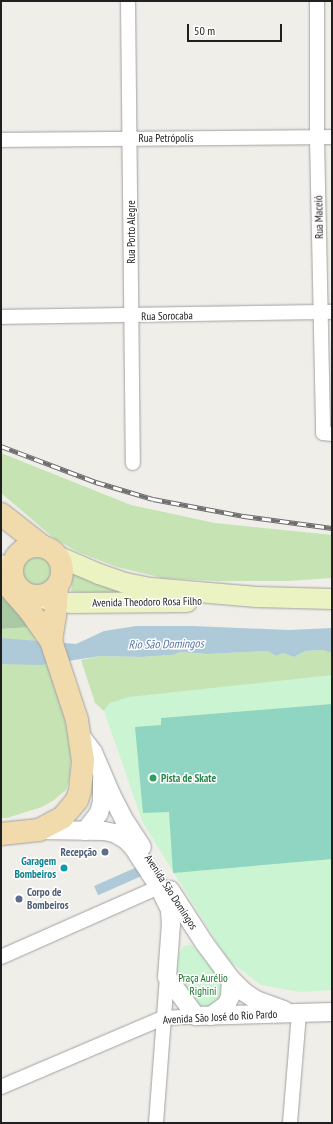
<!DOCTYPE html>
<html>
<head>
<meta charset="utf-8">
<style>
	body { margin:0 }
	#map { position:relative; width:333px; height:1124px; overflow:hidden; background:#f0eee8; font-family:"PT Sans Narrow",sans-serif }
	div>[style] { position:absolute }
	.grass>* { inset:0; background:#c6e3b4 }
	.round { border-radius:50% }
	.forest>* { inset:0; background:#a9caa2 }
	.park>* { inset:0; background:#cbf4d2 }
	.pitch>* { inset:0; background:#8fd5c1 }
	.water>* { inset:0; background:#aecad8; transform-origin:0 0 }
	.roads { filter:drop-shadow(0 0 1px #a1a1a1) drop-shadow(0 0 1px #a1a1a1) }
	.minor>* { height:14px; margin:-7px; padding:0 7px; transform-origin:7px; border-radius:7px; background:#fff }
	.tertiary>* { height:18px; margin:-9px; padding:0 9px; transform-origin:9px; border-radius:9px; background:#fff }
	.secondary>* { height:20px; margin:-10px; padding:0 10px; transform-origin:10px; border-radius:10px; background:#ebf3c3 }
	.primary>* { height:22px; margin:-11px; padding:0 11px; transform-origin:11px; border-radius:11px; background:#f1daab }
	.primary>.ring { margin:-11px; padding:0; box-sizing:content-box; background:none; border:22px solid #f1daab; border-radius:50% }
	.rail>* { height:4.5px; margin-top:-2.25px; transform-origin:0; background:repeating-linear-gradient(90deg,#fff 0 9px,#6e6e6e 0 18px); box-sizing:border-box; border-block:1px solid #6e6e6e }
	.dots>* { width:11px; height:11px; translate:-50% -50%; box-sizing:border-box; border:2px solid #fff; border-radius:50% }
	span { translate:-50% -50%; white-space:nowrap; text-align:center; line-height:1.15; -webkit-text-stroke:3px #fff; paint-order:stroke }
	.street-label { font-size:11px; color:#202020 }
	.leisure-label { font-size:11px; color:#27864d; font-weight:700 }
	.left { translate:0 -50%; text-align:left }
	.service-label { font-size:11px; color:#4e5e75; font-weight:700 }
	.right { translate:-100% -50%; text-align:right }
	.culture-label { font-size:11px; color:#0d838f; font-weight:700 }
	.park-label { font-size:11px; color:#19732a }
	.water-label { font-size:12px; color:#5776a5; font-style:italic }
	.frame { position:absolute; inset:0; border:2px solid #202020; pointer-events:none }
	.scale { position:absolute; left:187px; top:24px; width:95px; height:18px; box-sizing:border-box; border:2px solid #202020; border-top:0; padding-left:5px; font-size:12px; line-height:14px; white-space:nowrap; color:#202020; -webkit-text-stroke:3px #fff; paint-order:stroke }
</style>
</head>
<body>
<div id="map">
	<div class="grass">
		<i style="clip-path:polygon(1px 453px,131px 505px,215px 523px,332px 535px,332px 578px,288px 581px,217px 581px,163px 578px,117px 567px,78px 552px,55px 539px,1px 493px)"></i>
		<i class="round" style="left:17px;top:553px;width:38px;height:38px"></i>
		<i style="clip-path:polygon(73px 569px,141px 595px,71px 592px)"></i>
		<i style="clip-path:polygon(31px 627px,36px 642px,1px 638px,1px 629px)"></i>
		<i style="clip-path:polygon(323px 650px,332px 653px,332px 676px,110px 703px,104px 711px,95px 703px,81px 660px,101px 656px,140px 657px,172px 655px,181px 652px,207px 654px,268px 651px,276px 656px,283px 653px,294px 657px,305px 651px)"></i>
		<i style="clip-path:polygon(1px 664px,51px 664px,64px 714px,71px 755px,70px 776px,66px 790px,54px 800px,42px 807px,7px 818px,1px 818px)"></i>
	</div>
	<div class="forest">
		<i style="clip-path:polygon(1px 587px,31px 627px,1px 629px)"></i>
	</div>
	<div class="park">
		<i style="clip-path:polygon(332px 675px,332px 990px,300px 992px,261px 985px,228px 960px,143px 823px,104px 711px,110px 703px,129px 697px)"></i>
		<i style="clip-path:polygon(192px 945px,217px 972px,225px 986px,226px 994px,204px 1014px,177px 976px,179px 953px,184px 946px)"></i>
	</div>
	<div class="pitch">
		<i style="clip-path:polygon(332px 704px,332px 859px,173px 873px,169px 812px,143px 813px,135px 727px,161px 725px,161px 718px)"></i>
	</div>
	<div class="water">
		<i style="clip-path:polygon(136px 626px,193px 626px,289px 630px,332px 628px,332px 653px,323px 650px,305px 651px,294px 657px,283px 653px,276px 656px,268px 651px,207px 654px,181px 652px,172px 655px,140px 657px,101px 656px,41px 665px,1px 664px,1px 638px,76px 644px,104px 631px)"></i>
		<i style="left:137px;top:867px;width:10px;height:47px;rotate:66deg"></i>
	</div>
	<div class="roads">
		<div class="minor">
			<i style="left:128px;top:1px;width:462px;rotate:89.4deg"></i>
			<i style="left:317px;top:1px;width:137px;rotate:90deg"></i>
			<i style="left:317px;top:138px;width:295px;rotate:88.8deg"></i>
			<i style="left:323px;top:433px;width:9px;rotate:6deg"></i>
			<i style="left:1px;top:140px;width:331px;rotate:-0.5deg"></i>
			<i style="left:1px;top:317px;width:331px;rotate:-0.9deg"></i>
			<i style="left:1px;top:957px;width:173px;rotate:-23.9deg"></i>
			<i style="left:1px;top:1087px;width:176px;rotate:-23.1deg"></i>
			<i style="left:163px;top:1018px;width:33px;rotate:-3deg"></i>
			<i style="left:156px;top:1123px;width:146px;rotate:-85.7deg"></i>
			<i style="left:290px;top:1123px;width:110px;rotate:-85.3deg"></i>
		</div>
		<div class="tertiary">
			<i style="left:80px;top:735px;width:21px;rotate:53deg"></i>
			<i style="left:93px;top:752px;width:46px;rotate:66.8deg"></i>
			<i style="left:111px;top:794px;width:30px;rotate:63deg"></i>
			<i style="left:125px;top:821px;width:31px;rotate:57deg"></i>
			<i style="left:39px;top:830px;width:65px;rotate:0.9deg"></i>
			<i style="left:104px;top:831px;width:10px;rotate:11deg"></i>
			<i style="left:114px;top:833px;width:13px;rotate:29deg"></i>
			<i style="left:125px;top:839px;width:11px;rotate:45deg"></i>
			<i style="left:133px;top:847px;width:48px;rotate:57deg"></i>
			<i style="left:159px;top:887px;width:25px;rotate:64deg"></i>
			<i style="left:170px;top:910px;width:14px;rotate:86deg"></i>
			<i style="left:171px;top:924px;width:53px;rotate:94.3deg"></i>
			<i style="left:167px;top:977px;width:49px;rotate:53.4deg"></i>
			<i style="left:196px;top:1016px;width:136px;rotate:-1.7deg"></i>
			<i style="left:85px;top:831px;width:23px;rotate:-52deg"></i>
			<i style="left:99px;top:813px;width:11px;rotate:-75deg"></i>
			<i style="left:102px;top:802px;width:23px;rotate:-90deg"></i>
			<i style="left:170px;top:890px;width:64px;rotate:57.1deg"></i>
			<i style="left:205px;top:944px;width:44px;rotate:53.4deg"></i>
			<i style="left:231px;top:979px;width:18px;rotate:45deg"></i>
			<i style="left:244px;top:992px;width:14px;rotate:34deg"></i>
			<i style="left:256px;top:1000px;width:30px;rotate:20deg"></i>
			<i style="left:211px;top:1016px;width:19px;rotate:-36deg"></i>
			<i style="left:226px;top:1005px;width:9px;rotate:-63deg"></i>
			<i style="left:230px;top:997px;width:18px;rotate:-87deg"></i>
		</div>
		<div class="secondary">
			<i style="left:57px;top:556px;width:46px;rotate:23.2deg"></i>
			<i style="left:99px;top:574px;width:28px;rotate:19deg"></i>
			<i style="left:125px;top:583px;width:26px;rotate:11deg"></i>
			<i style="left:151px;top:588px;width:106px;rotate:4.9deg"></i>
			<i style="left:257px;top:597px;width:75px;rotate:1.5deg"></i>
			<i style="left:1px;top:565px;width:15px;rotate:48deg"></i>
			<i style="left:38px;top:597px;width:20px;rotate:15deg"></i>
			<i style="left:57px;top:602px;width:16px;rotate:4deg"></i>
			<i style="left:73px;top:603px;width:114px;rotate:-0.5deg"></i>
		</div>
		<div class="primary">
			<i style="left:1px;top:514px;width:52px;rotate:38deg"></i>
			<i class="ring" style="left:12px;top:546px;width:28px;height:28px"></i>
			<i style="left:10px;top:588px;width:30px;rotate:49deg"></i>
			<i style="left:30px;top:611px;width:37px;rotate:55deg"></i>
			<i style="left:1px;top:834px;width:38px;rotate:-6deg"></i>
			<i style="left:39px;top:830px;width:26px;rotate:-28deg"></i>
			<i style="left:62px;top:818px;width:23px;rotate:-50deg"></i>
			<i style="left:77px;top:800px;width:10px;rotate:-73deg"></i>
			<i style="left:80px;top:790px;width:29px;rotate:-84deg"></i>
			<i style="left:83px;top:761px;width:41px;rotate:-98.3deg"></i>
			<i style="left:77px;top:720px;width:83px;rotate:-108.2deg"></i>
			<i style="left:51px;top:641px;width:25px;rotate:-81deg"></i>
			<i style="left:55px;top:616px;width:28px;rotate:-86deg"></i>
		</div>
	</div>
	<div class="rail">
		<i style="left:1px;top:446px;width:102px;rotate:20.8deg"></i>
		<i style="left:96px;top:482px;width:59px;rotate:16.6deg"></i>
		<i style="left:153px;top:499px;width:93px;rotate:10.6deg"></i>
		<i style="left:244px;top:516px;width:89px;rotate:7.8deg"></i>
	</div>
	<div class="dots">
		<i style="left:153px;top:778px;background:#2e9e5b"></i>
		<i style="left:105px;top:852px;background:#5c6f8a"></i>
		<i style="left:64px;top:868px;background:#0f9aa8"></i>
		<i style="left:19px;top:899px;background:#5c6f8a"></i>
	</div>
	<div class="street-label">
		<span style="left:166px;top:138px">Rua Petrópolis</span>
		<span style="left:319px;top:217px;rotate:-91deg">Rua Maceió</span>
		<span style="left:131px;top:232px;rotate:-90deg">Rua Porto Alegre</span>
		<span style="left:167px;top:316px;rotate:-1deg">Rua Sorocaba</span>
		<span style="left:147px;top:602px;rotate:-1deg">Avenida Theodoro Rosa Filho</span>
		<span style="left:171px;top:892px;rotate:57deg">Avenida São Domingos</span>
		<span style="left:220px;top:1017px;rotate:-3deg">Avenida São José do Rio Pardo</span>
	</div>
	<div class="leisure-label">
		<span class="left" style="left:161px;top:778px">Pista de Skate</span>
	</div>
	<div class="service-label">
		<span class="right" style="left:97px;top:852px">Recepção</span>
		<span class="left" style="left:27px;top:899px">Corpo de<br>Bombeiros</span>
	</div>
	<div class="culture-label">
		<span class="right" style="left:56px;top:868px">Garagem<br>Bombeiros</span>
	</div>
	<div class="park-label">
		<span style="left:203px;top:985px">Praça Aurélio<br>Righini</span>
	</div>
	<div class="water-label">
		<span style="left:166px;top:644px;rotate:-1deg">Rio São Domingos</span>
	</div>
	<div class="frame"></div>
	<div class="scale">50 m</div>
</div>
</body>
</html>
